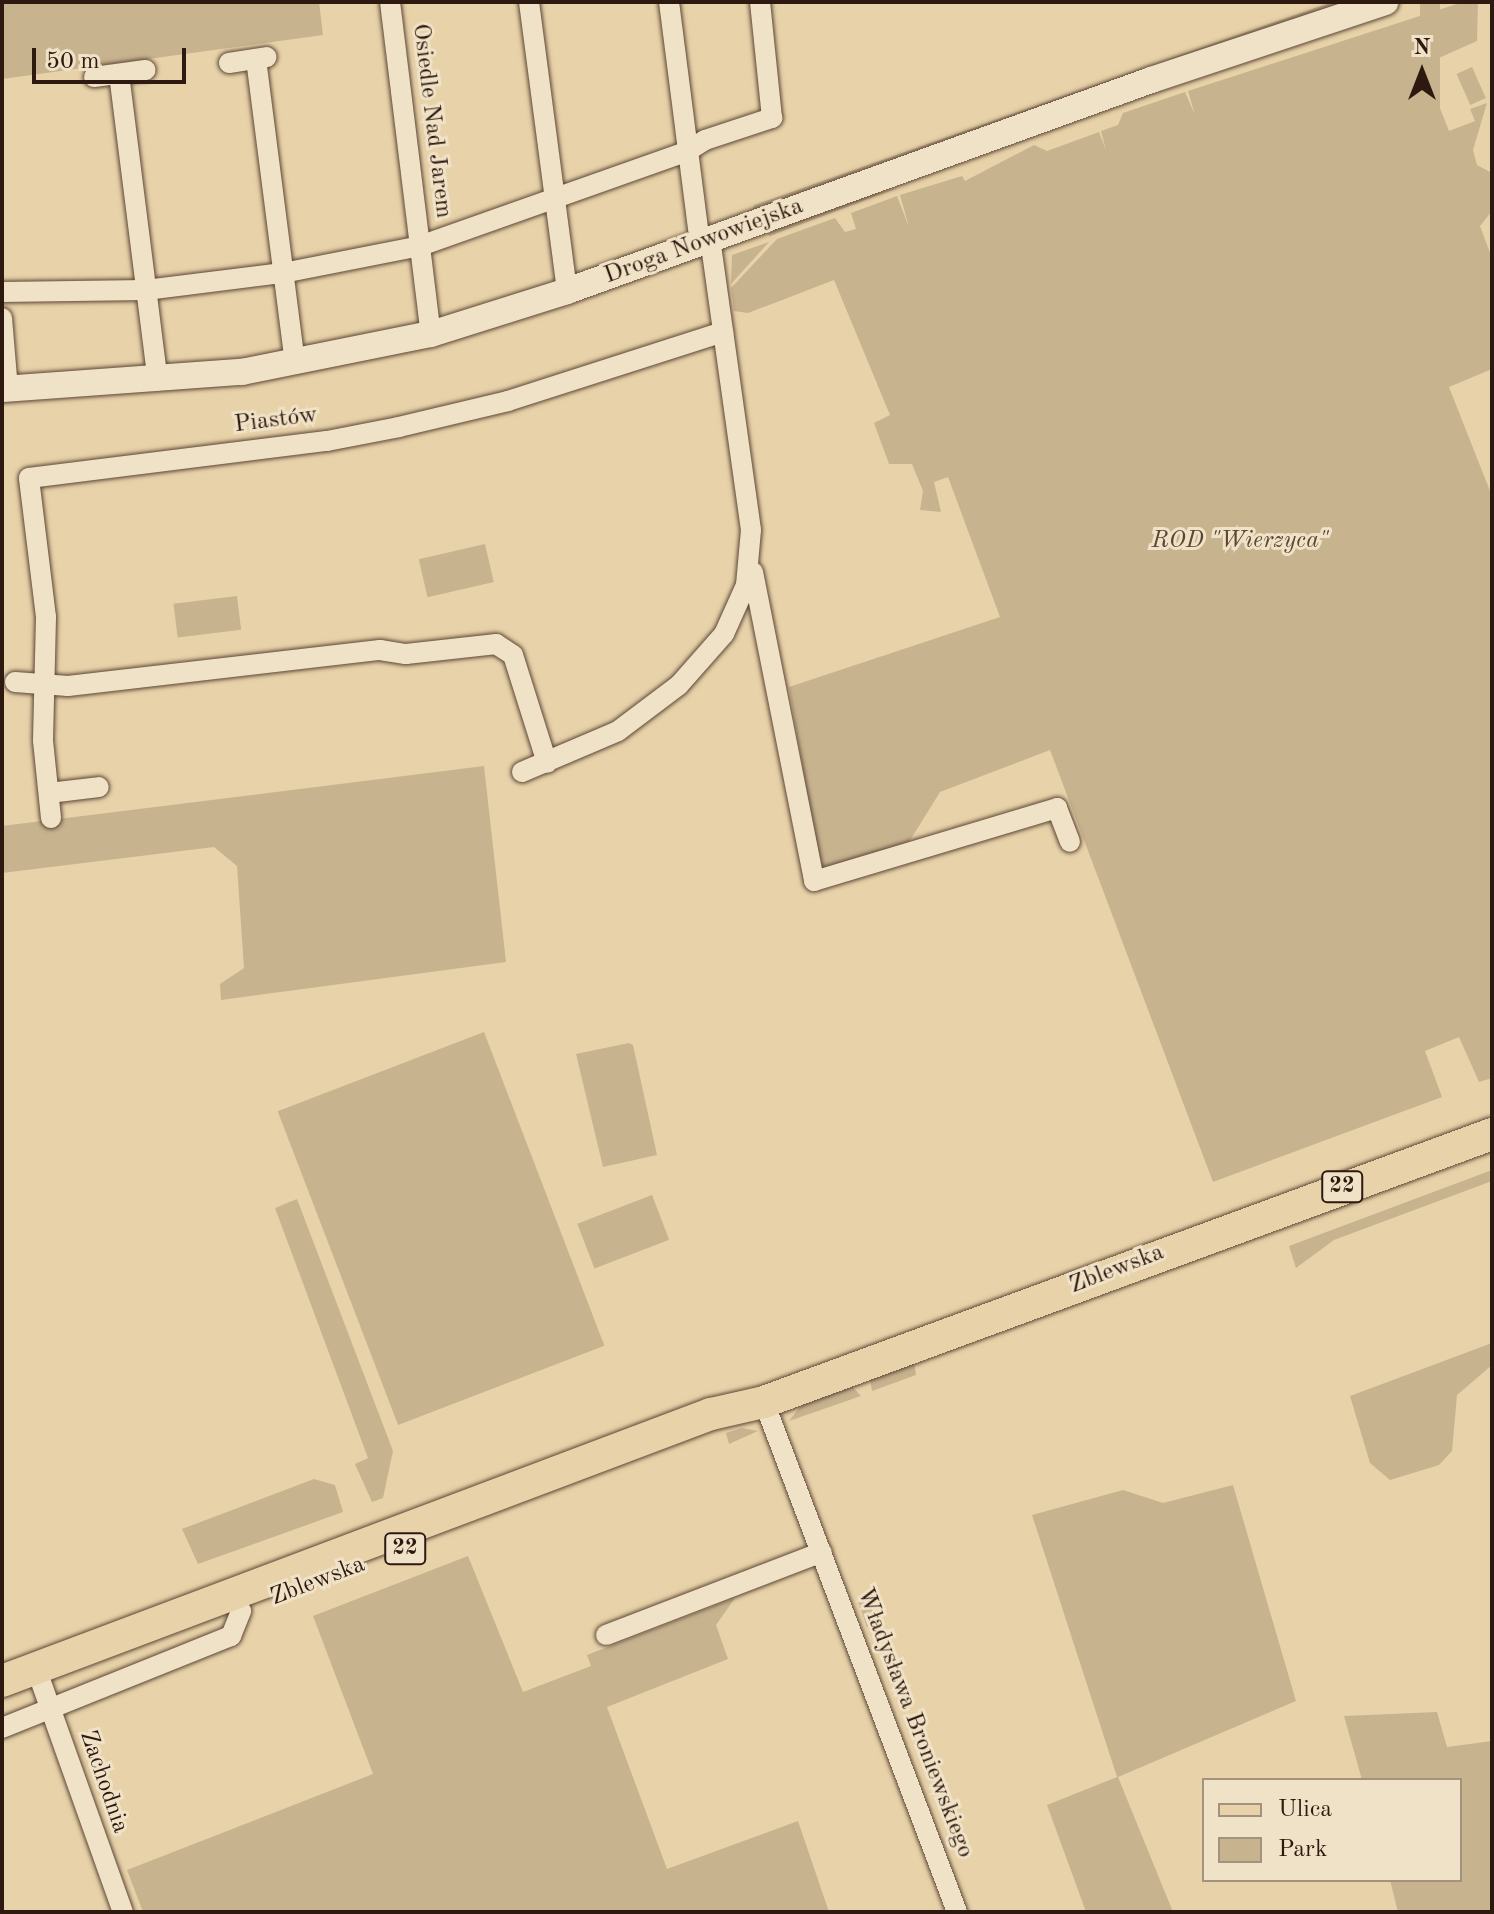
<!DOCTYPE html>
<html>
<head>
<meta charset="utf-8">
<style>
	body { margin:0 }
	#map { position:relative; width:1494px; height:1914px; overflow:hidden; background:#e8d2a9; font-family:"Old Standard TT",serif }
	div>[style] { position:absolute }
	.green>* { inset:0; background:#c8b38f; transform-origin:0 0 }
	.roads { filter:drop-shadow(0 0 2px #5c4736) drop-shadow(0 0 2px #5c4736) }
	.minor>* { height:20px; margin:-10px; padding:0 10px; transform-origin:10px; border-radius:10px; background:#f0e2c7 }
	.tertiary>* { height:26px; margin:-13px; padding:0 13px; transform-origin:13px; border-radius:13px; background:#f0e2c7 }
	.primary>* { height:32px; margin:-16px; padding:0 16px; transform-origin:16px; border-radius:16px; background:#e8d2a9 }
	span { translate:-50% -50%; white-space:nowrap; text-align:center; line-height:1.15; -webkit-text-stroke:6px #f0e2c7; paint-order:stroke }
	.shield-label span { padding:2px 6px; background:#f0e2c7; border:2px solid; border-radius:6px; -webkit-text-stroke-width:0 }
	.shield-label { font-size:22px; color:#2e1910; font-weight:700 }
	.street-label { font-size:24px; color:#2e1910 }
	.park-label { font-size:24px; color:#5c4736; font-style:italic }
	.frame { position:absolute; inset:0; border:4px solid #2e1910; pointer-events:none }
	.legend { position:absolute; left:1202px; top:1778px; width:260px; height:104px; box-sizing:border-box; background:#f0e2c7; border:2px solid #a2927e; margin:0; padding:10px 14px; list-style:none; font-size:24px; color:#2e1910 }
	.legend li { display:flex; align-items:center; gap:16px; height:40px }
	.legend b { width:40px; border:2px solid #a2927e }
	.north { position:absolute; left:1382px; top:32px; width:80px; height:80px; -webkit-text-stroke:6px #f0e2c7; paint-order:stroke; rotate:0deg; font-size:22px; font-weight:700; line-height:32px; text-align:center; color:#2e1910 }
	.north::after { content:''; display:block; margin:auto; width:28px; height:36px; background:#2e1910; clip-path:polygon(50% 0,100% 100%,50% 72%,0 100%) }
	.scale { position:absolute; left:32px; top:48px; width:154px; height:36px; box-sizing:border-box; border:4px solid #2e1910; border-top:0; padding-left:10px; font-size:24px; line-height:28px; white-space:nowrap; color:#2e1910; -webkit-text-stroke:6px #f0e2c7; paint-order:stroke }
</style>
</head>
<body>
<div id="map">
	<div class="green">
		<i style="clip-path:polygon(2px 2px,319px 2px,323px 35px,2px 79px)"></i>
		<i style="clip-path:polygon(1332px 2px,1347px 2px,752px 212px,754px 205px)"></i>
		<i style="left:1420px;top:2px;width:20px;height:332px"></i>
		<i style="clip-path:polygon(1463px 2px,1478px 2px,1477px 41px,1423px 65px,1449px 131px,1475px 121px,1470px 109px,1487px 103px,1473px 150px,1477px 165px,1492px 173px,1492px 211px,1480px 226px,1492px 258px,1492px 369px,1449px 387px,1492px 496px,1492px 1078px,1479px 1082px,1459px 1037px,1425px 1051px,1442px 1097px,1213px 1182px,1050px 750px,940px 792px,909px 842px,820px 871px,789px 687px,1000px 617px,948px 477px,934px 482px,941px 512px,920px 510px,923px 491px,912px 464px,889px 464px,874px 423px,890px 415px,834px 280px,748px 313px,734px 311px,731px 288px,777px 239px,835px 218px,845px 232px,856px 229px,851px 213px,897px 196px,909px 227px,900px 195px,962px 176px,965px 181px,1034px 145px,1047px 151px,1099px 132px,1106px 150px,1101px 131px,1118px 125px,1123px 113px,1185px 92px,1195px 115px,1188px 91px)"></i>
		<i style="left:1472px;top:67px;width:34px;height:17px;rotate:66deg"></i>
		<i style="clip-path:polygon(898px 188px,770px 236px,763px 232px,858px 198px)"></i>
		<i style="clip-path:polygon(769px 242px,731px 284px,732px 255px)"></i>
		<i style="left:485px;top:544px;width:39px;height:68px;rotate:77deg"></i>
		<i style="left:237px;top:596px;width:34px;height:64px;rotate:83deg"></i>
		<i style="clip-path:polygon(484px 766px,506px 962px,221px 1000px,220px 984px,244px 968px,237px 866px,214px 847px,2px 873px,2px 826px)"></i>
		<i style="left:484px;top:1032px;width:336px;height:221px;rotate:69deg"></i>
		<i style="clip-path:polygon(629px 1043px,633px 1045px,657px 1155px,603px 1167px,576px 1054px)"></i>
		<i style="clip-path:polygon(1492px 1170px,1492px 1181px,1334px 1240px,1296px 1268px,1289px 1246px)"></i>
		<i style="left:652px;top:1195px;width:48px;height:80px;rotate:69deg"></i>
		<i style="clip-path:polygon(297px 1199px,393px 1451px,383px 1498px,372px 1502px,355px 1464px,368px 1458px,275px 1208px)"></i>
		<i style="clip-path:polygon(1492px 1343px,1492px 1365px,1457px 1395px,1452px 1451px,1439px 1465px,1390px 1480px,1370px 1463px,1350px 1396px)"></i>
		<i style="clip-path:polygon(914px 1361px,916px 1375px,872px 1391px,870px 1378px)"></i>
		<i style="clip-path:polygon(851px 1385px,861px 1396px,789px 1421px,803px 1403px)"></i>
		<i style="clip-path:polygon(742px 1428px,758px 1431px,729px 1444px,726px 1433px)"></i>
		<i style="clip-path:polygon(314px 1479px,335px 1485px,343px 1512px,198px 1564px,182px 1529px)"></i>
		<i style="clip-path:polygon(1233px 1485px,1296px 1701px,1118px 1777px,1173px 1912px,1086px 1912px,1047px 1805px,1117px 1777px,1032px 1515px,1123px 1490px,1163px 1503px)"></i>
		<i style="clip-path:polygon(468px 1556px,523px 1692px,591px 1666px,587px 1655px,735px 1598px,716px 1625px,728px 1659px,607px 1707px,667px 1869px,798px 1821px,829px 1912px,143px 1912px,127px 1870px,373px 1774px,313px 1616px)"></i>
		<i style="clip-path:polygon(868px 1597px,879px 1622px,867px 1627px,858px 1601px)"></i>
		<i style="clip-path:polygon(1437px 1712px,1447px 1747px,1492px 1741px,1492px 1912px,1398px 1912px,1390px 1880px,1460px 1880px,1460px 1780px,1362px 1780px,1344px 1716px)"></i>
	</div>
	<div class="roads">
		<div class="minor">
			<i style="left:390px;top:2px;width:335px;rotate:83deg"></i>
			<i style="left:529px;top:2px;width:291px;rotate:82.5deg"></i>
			<i style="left:669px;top:2px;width:243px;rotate:82.7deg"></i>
			<i style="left:256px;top:59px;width:306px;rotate:82.7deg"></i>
			<i style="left:229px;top:63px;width:38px;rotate:-9deg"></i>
			<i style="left:119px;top:74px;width:309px;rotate:82.8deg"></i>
			<i style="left:94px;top:77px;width:52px;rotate:-7.7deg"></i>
			<i style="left:2px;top:292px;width:144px;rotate:-0.8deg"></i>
			<i style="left:146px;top:290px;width:138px;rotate:-7.1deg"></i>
			<i style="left:283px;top:273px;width:140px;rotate:-11.1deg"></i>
			<i style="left:420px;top:246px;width:282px;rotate:-19.5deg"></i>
			<i style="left:686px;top:152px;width:22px;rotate:-32deg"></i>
			<i style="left:705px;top:140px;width:71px;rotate:-18.2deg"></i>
			<i style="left:772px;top:118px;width:117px;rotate:-95.9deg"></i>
			<i style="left:2px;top:318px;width:71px;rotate:85.2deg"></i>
			<i style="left:753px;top:572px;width:315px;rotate:78.8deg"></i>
			<i style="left:814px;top:881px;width:254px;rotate:-16.7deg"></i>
			<i style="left:1057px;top:808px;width:36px;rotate:69deg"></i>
			<i style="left:15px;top:682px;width:53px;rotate:4.3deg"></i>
			<i style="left:68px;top:686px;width:314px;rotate:-6.6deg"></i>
			<i style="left:380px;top:650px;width:26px;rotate:9deg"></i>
			<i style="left:406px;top:654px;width:91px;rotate:-6.3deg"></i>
			<i style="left:496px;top:644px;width:20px;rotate:33deg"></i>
			<i style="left:513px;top:655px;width:113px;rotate:72.5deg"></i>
			<i style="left:522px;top:772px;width:104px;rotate:-23.1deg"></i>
			<i style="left:618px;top:731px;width:76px;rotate:-37deg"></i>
			<i style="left:679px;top:685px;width:68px;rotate:-48.6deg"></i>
			<i style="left:724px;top:634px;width:54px;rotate:-65.8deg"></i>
			<i style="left:746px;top:585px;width:55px;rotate:-84.8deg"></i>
			<i style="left:751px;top:530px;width:294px;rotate:-98deg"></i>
			<i style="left:49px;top:793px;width:50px;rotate:-6.8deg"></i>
			<i style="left:51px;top:818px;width:78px;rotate:-95.9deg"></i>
			<i style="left:43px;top:740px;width:123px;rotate:-88.6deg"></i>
			<i style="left:46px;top:617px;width:140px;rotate:-97deg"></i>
			<i style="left:29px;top:478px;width:300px;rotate:-7.1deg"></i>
			<i style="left:327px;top:441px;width:73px;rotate:-11deg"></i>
			<i style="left:399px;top:427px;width:112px;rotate:-13.4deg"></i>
			<i style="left:508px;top:401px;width:226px;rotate:-17.8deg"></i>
			<i style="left:764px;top:1402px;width:545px;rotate:69.27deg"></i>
			<i style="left:606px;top:1635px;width:231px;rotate:-21deg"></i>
			<i style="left:36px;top:1668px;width:259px;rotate:70.4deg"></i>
			<i style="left:2px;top:1728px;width:247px;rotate:-21.9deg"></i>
			<i style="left:231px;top:1636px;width:27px;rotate:-68deg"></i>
		</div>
		<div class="tertiary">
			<i style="left:2px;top:389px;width:241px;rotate:-4.1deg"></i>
			<i style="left:242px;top:372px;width:193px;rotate:-11.4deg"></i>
			<i style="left:431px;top:334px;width:143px;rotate:-17.5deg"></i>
			<i style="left:567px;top:291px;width:621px;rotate:-19.86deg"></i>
			<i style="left:1151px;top:80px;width:247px;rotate:-18.4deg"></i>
		</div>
		<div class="primary">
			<i style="left:2px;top:1681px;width:758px;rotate:-20.64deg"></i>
			<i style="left:711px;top:1414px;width:54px;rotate:-12.8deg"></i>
			<i style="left:764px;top:1402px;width:776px;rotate:-20.21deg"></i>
		</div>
	</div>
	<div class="shield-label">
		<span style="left:1342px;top:1187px">22</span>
		<span style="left:405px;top:1549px">22</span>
	</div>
	<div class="street-label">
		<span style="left:431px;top:121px;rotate:83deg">Osiedle Nad Jarem</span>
		<span style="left:704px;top:242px;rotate:-20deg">Droga Nowowiejska</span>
		<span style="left:276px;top:421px;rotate:-7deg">Piastów</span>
		<span style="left:1117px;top:1270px;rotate:-21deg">Zblewska</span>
		<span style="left:318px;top:1582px;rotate:-21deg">Zblewska</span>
		<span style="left:914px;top:1723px;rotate:69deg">Władysława Broniewskiego</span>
		<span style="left:103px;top:1782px;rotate:71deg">Zachodnia</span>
	</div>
	<div class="park-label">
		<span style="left:1240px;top:542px">ROD "Wierzyca"</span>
	</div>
	<div class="frame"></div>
	<ul class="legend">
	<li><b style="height:10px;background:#e8d2a9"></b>Ulica</li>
	<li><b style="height:22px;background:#c8b38f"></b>Park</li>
	</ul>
	<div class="north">N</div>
	<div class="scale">50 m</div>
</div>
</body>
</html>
